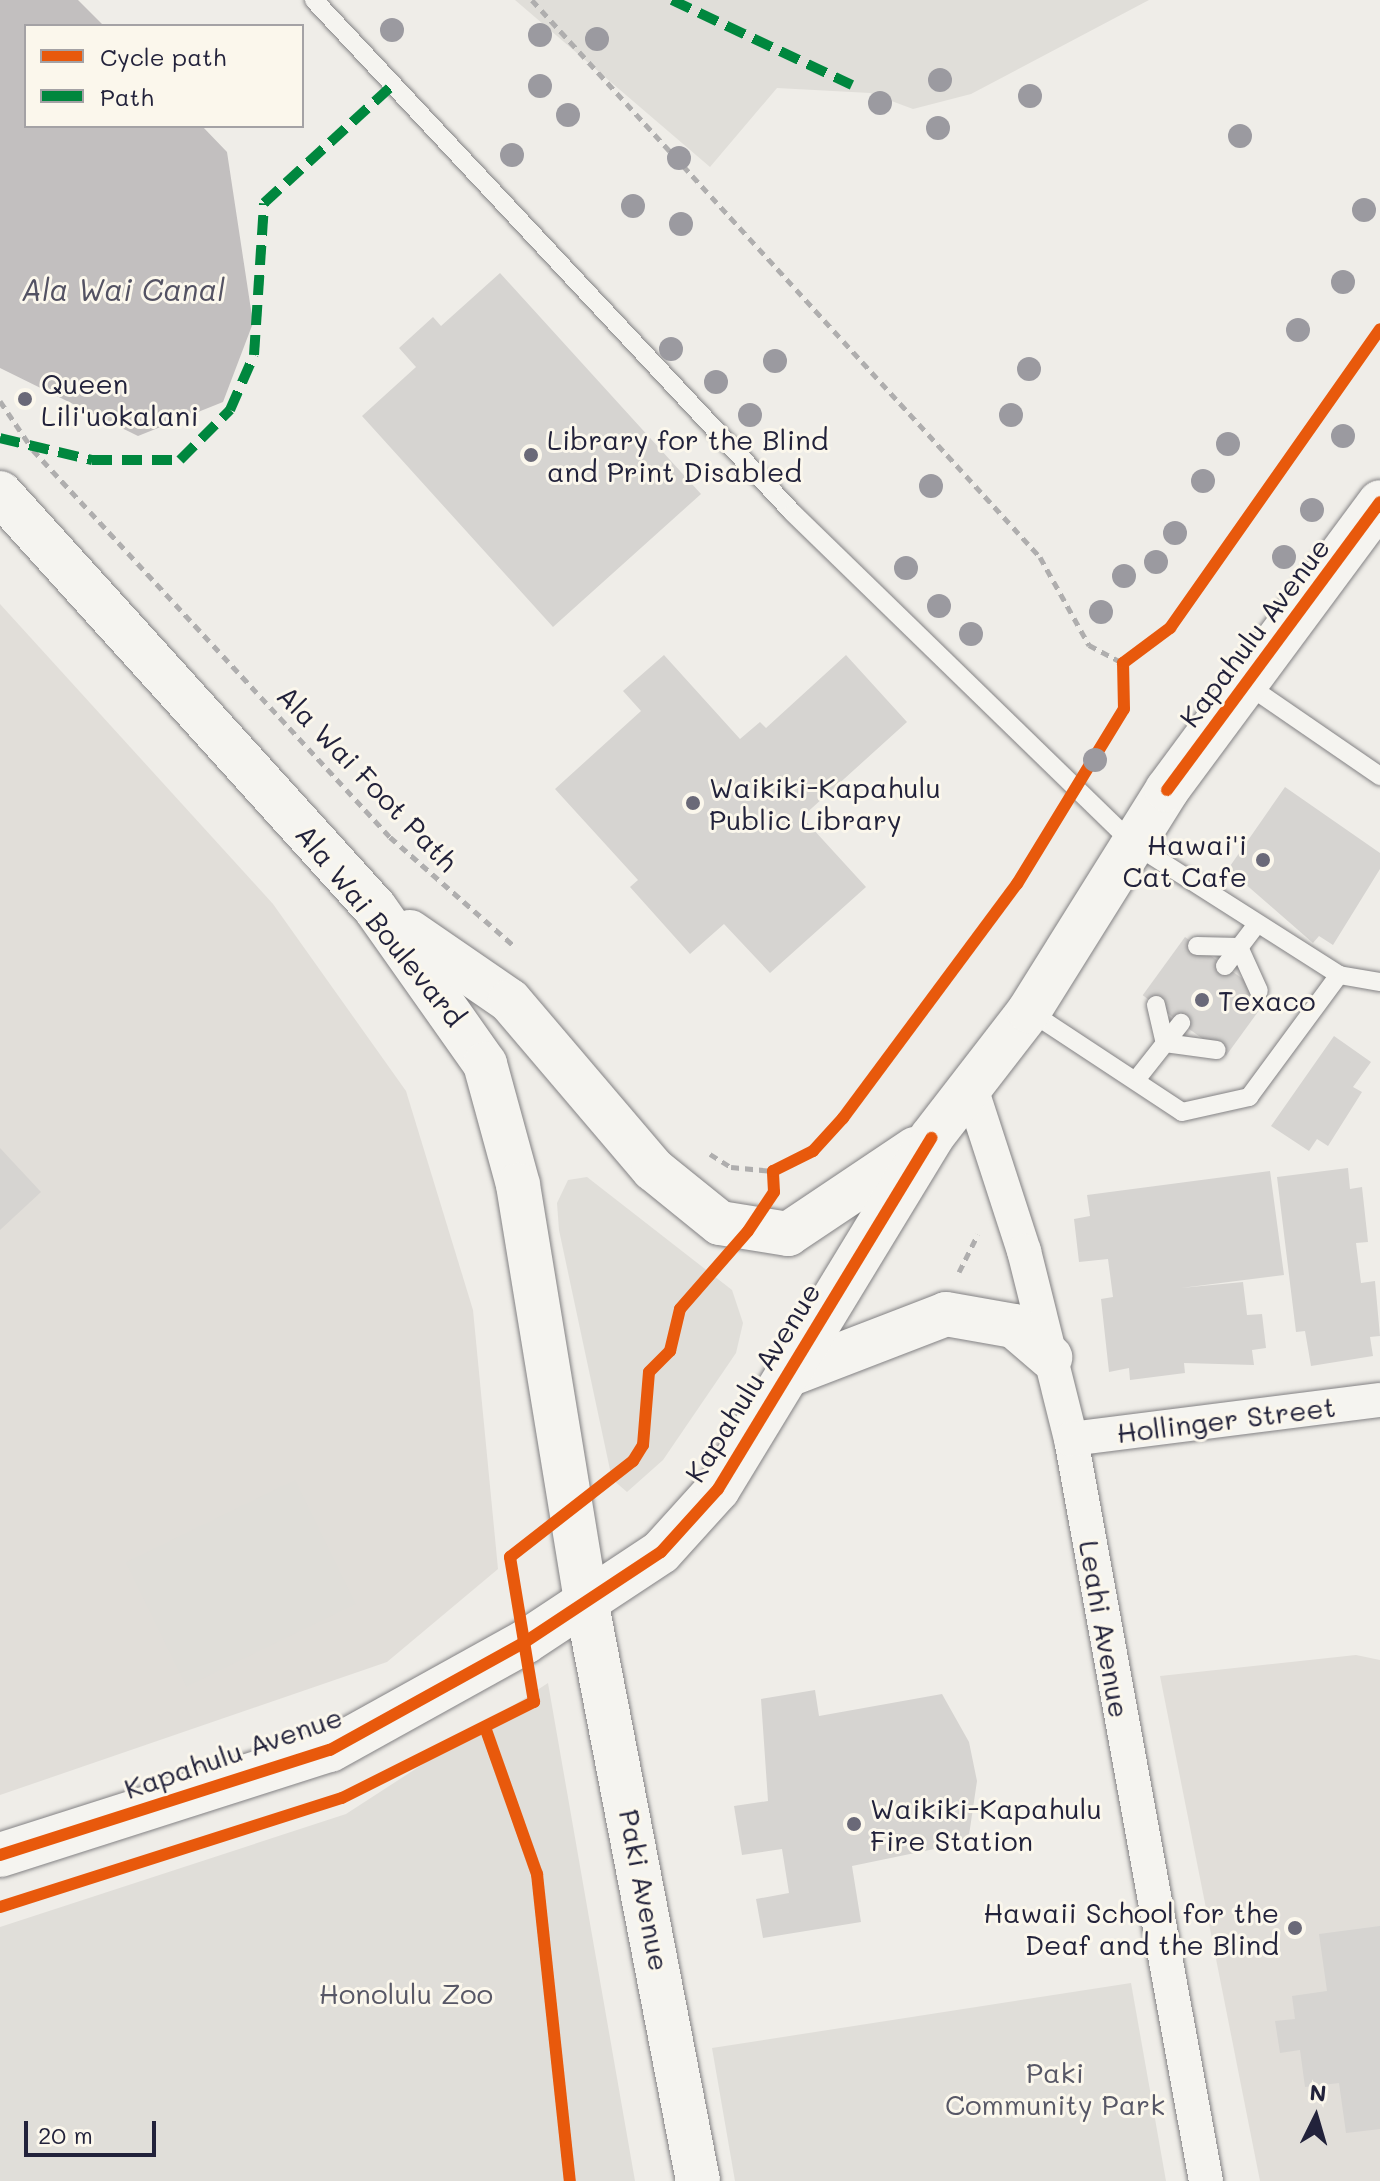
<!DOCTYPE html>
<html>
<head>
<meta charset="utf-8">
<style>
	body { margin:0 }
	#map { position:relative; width:1380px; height:2181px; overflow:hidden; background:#efede8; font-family:Mali,sans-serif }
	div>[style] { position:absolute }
	.built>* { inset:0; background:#e1ded9 }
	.green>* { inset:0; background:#e0ded9; transform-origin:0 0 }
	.water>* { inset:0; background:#c2bfbf }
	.building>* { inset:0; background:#d6d4d1; transform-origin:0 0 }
	.path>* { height:5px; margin-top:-2.5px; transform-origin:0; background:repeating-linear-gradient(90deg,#afaeae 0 8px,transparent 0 14px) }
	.roads { filter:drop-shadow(0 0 2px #838284) drop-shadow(0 0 2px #838284) }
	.service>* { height:18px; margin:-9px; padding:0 9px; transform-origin:9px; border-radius:9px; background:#f5f4f0 }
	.minor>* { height:34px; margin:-17px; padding:0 17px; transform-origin:17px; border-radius:17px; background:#f5f4f0 }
	.tertiary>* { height:44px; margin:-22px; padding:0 22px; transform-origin:22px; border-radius:22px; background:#f5f4f0 }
	.secondary>* { height:44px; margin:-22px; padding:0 22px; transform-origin:22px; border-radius:22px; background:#f5f4f0 }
	.quiet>* { height:10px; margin-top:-5px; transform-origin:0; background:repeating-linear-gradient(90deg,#00873e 0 20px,transparent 0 30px) }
	.cycleway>* { height:12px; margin:-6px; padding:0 6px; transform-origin:6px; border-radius:6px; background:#e8590c }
	.trees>* { width:24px; height:24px; margin:-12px; border-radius:50%; background:#9b9aa0 }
	.dots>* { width:22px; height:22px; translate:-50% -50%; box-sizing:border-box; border:4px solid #fbf7ec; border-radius:50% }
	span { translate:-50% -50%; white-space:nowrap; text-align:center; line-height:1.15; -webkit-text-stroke:6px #fbf7ec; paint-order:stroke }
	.poi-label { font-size:28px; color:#22223b }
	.left { translate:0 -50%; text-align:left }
	.right { translate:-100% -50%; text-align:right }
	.street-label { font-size:28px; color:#22223b }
	.park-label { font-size:28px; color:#575766 }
	.water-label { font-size:30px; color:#535263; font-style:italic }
	.legend { position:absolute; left:24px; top:24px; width:280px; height:104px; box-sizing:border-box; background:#fbf7ec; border:2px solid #a4a2a5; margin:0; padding:10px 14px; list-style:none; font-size:24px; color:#22223b }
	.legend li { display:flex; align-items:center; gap:16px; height:40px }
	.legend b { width:40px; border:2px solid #a4a2a5 }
	.north { position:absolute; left:1276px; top:2077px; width:80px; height:80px; -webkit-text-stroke:6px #fbf7ec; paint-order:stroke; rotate:5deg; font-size:22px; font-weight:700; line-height:32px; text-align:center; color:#22223b }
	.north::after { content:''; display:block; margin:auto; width:28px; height:36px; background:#22223b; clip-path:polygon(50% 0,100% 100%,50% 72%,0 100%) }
	.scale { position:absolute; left:24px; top:2121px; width:132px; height:36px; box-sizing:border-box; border:4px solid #22223b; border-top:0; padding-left:10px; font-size:24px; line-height:28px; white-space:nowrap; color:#22223b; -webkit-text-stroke:6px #fbf7ec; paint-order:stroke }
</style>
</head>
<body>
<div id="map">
	<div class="built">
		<i style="clip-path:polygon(0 604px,273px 904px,406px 1091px,473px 1310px,498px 1569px,387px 1662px,0 1795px)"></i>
		<i style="clip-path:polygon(1356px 1655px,1380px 1660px,1380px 2181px,1260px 2181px,1160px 1676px)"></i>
	</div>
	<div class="green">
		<i style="clip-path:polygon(515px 0,1149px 0,971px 94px,913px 109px,870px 93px,777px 88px,710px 167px)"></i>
		<i style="clip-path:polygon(587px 1177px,732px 1290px,743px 1323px,736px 1353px,663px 1460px,627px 1492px,612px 1479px,559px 1230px,557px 1203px,568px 1180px)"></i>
		<i style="left:295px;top:1480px;width:138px;height:188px;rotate:64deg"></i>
		<i style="clip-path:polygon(548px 1683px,635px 2181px,0 2181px,0 1927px,346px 1814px)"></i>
		<i style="clip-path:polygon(1131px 1983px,1166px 2181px,735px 2181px,712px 2048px)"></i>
	</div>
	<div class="water">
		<i style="clip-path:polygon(0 0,78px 0,104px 26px,26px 26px,26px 126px,202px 126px,227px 152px,253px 323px,223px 402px,138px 436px,0 368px)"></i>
	</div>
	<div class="building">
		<i style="clip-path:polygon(500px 273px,701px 494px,553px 627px,362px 416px,416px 367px,399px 348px,433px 317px,441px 326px)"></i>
		<i style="clip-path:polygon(664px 655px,740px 739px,760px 722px,766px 728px,846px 655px,907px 722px,802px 817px,866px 887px,770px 973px,724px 924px,690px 954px,630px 887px,638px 880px,555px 789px,641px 711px,623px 691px)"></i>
		<i style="clip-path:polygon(1285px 787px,1380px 853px,1380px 869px,1333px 945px,1319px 936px,1313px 943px,1228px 869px)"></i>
		<i style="left:1185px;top:937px;width:103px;height:72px;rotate:36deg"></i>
		<i style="clip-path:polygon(1334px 1036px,1371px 1062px,1353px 1087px,1362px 1092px,1328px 1146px,1317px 1139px,1309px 1151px,1271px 1126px)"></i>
		<i style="clip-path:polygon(0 1148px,41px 1192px,0 1230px)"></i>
		<i style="clip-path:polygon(1348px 1168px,1350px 1189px,1362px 1187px,1368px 1242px,1356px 1243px,1361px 1283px,1375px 1281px,1380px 1336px,1370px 1337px,1373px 1356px,1311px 1366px,1305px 1331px,1296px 1332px,1277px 1177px)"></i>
		<i style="clip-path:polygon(1270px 1171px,1284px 1275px,1181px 1288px,1243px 1282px,1247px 1315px,1262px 1314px,1266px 1348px,1252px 1350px,1254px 1365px,1184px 1363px,1185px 1373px,1130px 1380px,1129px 1368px,1109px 1372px,1101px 1299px,1113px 1297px,1108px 1259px,1079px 1262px,1074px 1219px,1090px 1216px,1087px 1195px)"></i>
		<i style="clip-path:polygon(815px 1690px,819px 1716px,942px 1694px,969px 1742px,977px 1781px,968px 1842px,852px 1866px,861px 1922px,763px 1938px,756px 1899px,789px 1893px,782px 1849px,742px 1855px,734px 1806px,768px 1801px,761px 1699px)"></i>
		<i style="clip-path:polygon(1380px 1926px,1380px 2129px,1346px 2133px,1339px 2083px,1305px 2087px,1300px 2050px,1280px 2053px,1275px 2021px,1295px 2019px,1292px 1996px,1327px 1991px,1319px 1934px)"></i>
	</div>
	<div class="path">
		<i style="left:532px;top:0;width:754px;rotate:47.63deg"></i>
		<i style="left:1040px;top:557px;width:101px;rotate:60.9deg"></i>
		<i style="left:1089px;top:645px;width:38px;rotate:28deg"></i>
		<i style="left:0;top:401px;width:59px;rotate:56deg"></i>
		<i style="left:33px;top:450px;width:527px;rotate:47.31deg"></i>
		<i style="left:390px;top:837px;width:165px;rotate:41.3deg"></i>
		<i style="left:710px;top:1154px;width:25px;rotate:32deg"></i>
		<i style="left:731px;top:1167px;width:42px;rotate:5.4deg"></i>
		<i style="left:959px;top:1272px;width:42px;rotate:-63.4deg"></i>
	</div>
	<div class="roads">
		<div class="service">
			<i style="left:314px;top:0;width:702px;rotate:46.96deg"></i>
			<i style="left:793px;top:513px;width:473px;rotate:44.2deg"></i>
			<i style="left:1132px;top:843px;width:246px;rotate:32.5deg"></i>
			<i style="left:1339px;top:975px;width:42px;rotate:9.7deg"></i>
			<i style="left:1246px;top:684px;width:163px;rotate:34.5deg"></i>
			<i style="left:1197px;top:946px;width:42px;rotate:1.4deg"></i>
			<i style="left:1239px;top:947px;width:48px;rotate:65.6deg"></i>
			<i style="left:1225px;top:966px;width:53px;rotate:-52.7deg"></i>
			<i style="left:1156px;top:1005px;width:39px;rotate:77deg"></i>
			<i style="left:1165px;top:1043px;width:52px;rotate:7.7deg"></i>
			<i style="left:1029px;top:1011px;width:183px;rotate:33.4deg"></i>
			<i style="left:1182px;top:1112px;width:69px;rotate:-12.6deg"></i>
			<i style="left:1249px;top:1097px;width:152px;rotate:-53.6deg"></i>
			<i style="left:1136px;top:1080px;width:73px;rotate:-51.7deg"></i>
		</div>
		<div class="minor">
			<i style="left:970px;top:1085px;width:175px;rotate:72deg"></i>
			<i style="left:1024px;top:1251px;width:194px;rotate:76deg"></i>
			<i style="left:1071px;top:1439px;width:754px;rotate:79.69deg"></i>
			<i style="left:1071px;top:1439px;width:311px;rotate:-7.2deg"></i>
		</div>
		<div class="tertiary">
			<i style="left:586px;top:1600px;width:592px;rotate:79.09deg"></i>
		</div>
		<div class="secondary">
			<i style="left:0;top:493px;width:559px;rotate:47.9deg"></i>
			<i style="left:375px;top:908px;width:191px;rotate:54.8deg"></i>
			<i style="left:485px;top:1064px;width:125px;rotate:74.7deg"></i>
			<i style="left:518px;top:1185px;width:421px;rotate:80.7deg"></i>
			<i style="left:410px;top:932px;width:121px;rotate:34.6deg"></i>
			<i style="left:510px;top:1001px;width:221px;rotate:49.6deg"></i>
			<i style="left:653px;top:1169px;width:86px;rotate:38.9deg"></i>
			<i style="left:720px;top:1223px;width:69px;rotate:9.2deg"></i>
			<i style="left:788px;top:1234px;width:153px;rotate:-33.8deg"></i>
			<i style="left:788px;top:1375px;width:169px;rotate:-21.1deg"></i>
			<i style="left:946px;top:1314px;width:69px;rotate:10deg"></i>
			<i style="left:1014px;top:1326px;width:48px;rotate:40.7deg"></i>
			<i style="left:0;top:1855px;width:346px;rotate:-17.7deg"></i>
			<i style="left:330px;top:1750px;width:223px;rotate:-29deg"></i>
			<i style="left:525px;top:1642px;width:163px;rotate:-33.5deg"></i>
			<i style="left:661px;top:1552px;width:85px;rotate:-47.9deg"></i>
			<i style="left:718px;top:1489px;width:411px;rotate:-58.7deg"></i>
			<i style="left:931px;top:1138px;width:160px;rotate:-52.3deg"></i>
			<i style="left:1029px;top:1011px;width:261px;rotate:-58deg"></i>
			<i style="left:1167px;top:790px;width:358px;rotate:-53.5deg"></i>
		</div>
	</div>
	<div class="quiet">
		<i style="left:672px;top:0;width:199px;rotate:25.3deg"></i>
		<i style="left:0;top:438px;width:95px;rotate:13.4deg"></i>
		<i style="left:92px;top:460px;width:88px"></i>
		<i style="left:180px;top:460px;width:71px;rotate:-45deg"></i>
		<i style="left:230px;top:410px;width:60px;rotate:-66.4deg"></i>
		<i style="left:254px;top:355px;width:152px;rotate:-86.2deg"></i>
		<i style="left:264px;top:203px;width:175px;rotate:-42.5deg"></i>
	</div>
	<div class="cycleway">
		<i style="left:1167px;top:790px;width:358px;rotate:-53.5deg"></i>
		<i style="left:486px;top:1730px;width:153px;rotate:70.5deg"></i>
		<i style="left:537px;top:1874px;width:309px;rotate:83.9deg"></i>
		<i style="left:0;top:1855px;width:346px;rotate:-17.7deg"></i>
		<i style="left:330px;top:1750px;width:223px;rotate:-29deg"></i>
		<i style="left:525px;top:1642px;width:163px;rotate:-33.5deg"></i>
		<i style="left:661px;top:1552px;width:85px;rotate:-47.9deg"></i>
		<i style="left:718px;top:1489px;width:411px;rotate:-58.7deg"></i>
		<i style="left:0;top:1907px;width:359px;rotate:-17.7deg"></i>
		<i style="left:342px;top:1798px;width:215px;rotate:-26.6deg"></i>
		<i style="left:534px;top:1702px;width:147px;rotate:-99.4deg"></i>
		<i style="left:510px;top:1557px;width:156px;rotate:-38deg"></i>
		<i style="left:633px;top:1461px;width:19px;rotate:-58deg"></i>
		<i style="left:643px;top:1445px;width:73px;rotate:-85.3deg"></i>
		<i style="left:649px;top:1372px;width:30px;rotate:-45deg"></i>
		<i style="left:670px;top:1351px;width:43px;rotate:-76.6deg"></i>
		<i style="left:680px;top:1309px;width:103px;rotate:-48.9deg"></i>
		<i style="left:748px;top:1231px;width:47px;rotate:-56.3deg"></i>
		<i style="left:774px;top:1192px;width:21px;rotate:-93deg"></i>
		<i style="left:773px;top:1171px;width:45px;rotate:-26.6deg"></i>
		<i style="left:813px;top:1151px;width:45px;rotate:-47.7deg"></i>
		<i style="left:843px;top:1118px;width:292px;rotate:-53.4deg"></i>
		<i style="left:1017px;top:884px;width:205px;rotate:-58.6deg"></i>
		<i style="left:1124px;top:709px;width:46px;rotate:-91.2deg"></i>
		<i style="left:1123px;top:663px;width:59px;rotate:-36.7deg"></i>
		<i style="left:1170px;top:628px;width:365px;rotate:-54.9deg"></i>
	</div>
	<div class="trees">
		<i style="left:392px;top:30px"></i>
		<i style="left:540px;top:35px"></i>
		<i style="left:597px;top:39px"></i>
		<i style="left:940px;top:80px"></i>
		<i style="left:540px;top:86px"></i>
		<i style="left:1030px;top:96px"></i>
		<i style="left:880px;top:103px"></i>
		<i style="left:568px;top:115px"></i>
		<i style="left:938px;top:128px"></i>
		<i style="left:1240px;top:136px"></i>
		<i style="left:512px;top:155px"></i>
		<i style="left:679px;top:158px"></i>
		<i style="left:633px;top:206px"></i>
		<i style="left:1364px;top:210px"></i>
		<i style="left:681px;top:224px"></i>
		<i style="left:1343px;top:282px"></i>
		<i style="left:1298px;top:330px"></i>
		<i style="left:671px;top:349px"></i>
		<i style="left:775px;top:361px"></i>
		<i style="left:1029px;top:369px"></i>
		<i style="left:716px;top:382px"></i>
		<i style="left:750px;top:415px"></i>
		<i style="left:1011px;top:415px"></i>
		<i style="left:1343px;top:436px"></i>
		<i style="left:1228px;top:444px"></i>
		<i style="left:1203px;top:481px"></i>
		<i style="left:931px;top:486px"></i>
		<i style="left:1312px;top:510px"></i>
		<i style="left:1175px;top:533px"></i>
		<i style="left:1284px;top:557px"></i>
		<i style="left:1156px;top:562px"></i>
		<i style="left:906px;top:568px"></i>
		<i style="left:1124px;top:576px"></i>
		<i style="left:939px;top:606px"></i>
		<i style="left:1101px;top:612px"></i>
		<i style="left:971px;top:634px"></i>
		<i style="left:1095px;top:760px"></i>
	</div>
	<div class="dots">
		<i style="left:25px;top:399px;background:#6a6978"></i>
		<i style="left:531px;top:455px;background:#6a6978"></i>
		<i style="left:693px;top:803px;background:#6a6978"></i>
		<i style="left:1263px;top:860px;background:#6a6978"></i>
		<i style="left:1202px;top:1000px;background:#6a6978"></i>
		<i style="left:854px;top:1824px;background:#6a6978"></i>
		<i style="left:1295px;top:1928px;background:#6a6978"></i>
	</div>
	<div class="poi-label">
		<span class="left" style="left:41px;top:399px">Queen<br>Lili'uokalani</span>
		<span class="left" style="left:547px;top:455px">Library for the Blind<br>and Print Disabled</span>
		<span class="left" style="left:709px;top:803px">Waikiki-Kapahulu<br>Public Library</span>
		<span class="right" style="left:1247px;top:860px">Hawai'i<br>Cat Cafe</span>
		<span class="left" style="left:1218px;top:1000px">Texaco</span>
		<span class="left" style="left:870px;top:1824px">Waikiki-Kapahulu<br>Fire Station</span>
		<span class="right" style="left:1279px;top:1928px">Hawaii School for the<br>Deaf and the Blind</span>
	</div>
	<div class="street-label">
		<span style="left:1254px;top:632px;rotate:-53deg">Kapahulu Avenue</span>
		<span style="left:368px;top:778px;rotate:46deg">Ala Wai Foot Path</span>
		<span style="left:381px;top:925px;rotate:51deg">Ala Wai Boulevard</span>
		<span style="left:752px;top:1382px;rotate:-58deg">Kapahulu Avenue</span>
		<span style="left:1226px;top:1419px;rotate:-7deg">Hollinger Street</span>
		<span style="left:1105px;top:1629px;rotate:80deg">Leahi Avenue</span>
		<span style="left:233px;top:1752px;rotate:-19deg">Kapahulu Avenue</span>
		<span style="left:645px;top:1890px;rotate:79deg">Paki Avenue</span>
	</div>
	<div class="park-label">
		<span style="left:406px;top:1993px">Honolulu Zoo</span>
		<span style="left:1055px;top:2088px">Paki<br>Community Park</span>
	</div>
	<div class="water-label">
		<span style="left:123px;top:289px">Ala Wai Canal</span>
	</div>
	<ul class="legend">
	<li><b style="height:10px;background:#e8590c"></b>Cycle path</li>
	<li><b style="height:10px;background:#00873e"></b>Path</li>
	</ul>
	<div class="north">N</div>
	<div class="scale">20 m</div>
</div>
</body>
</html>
